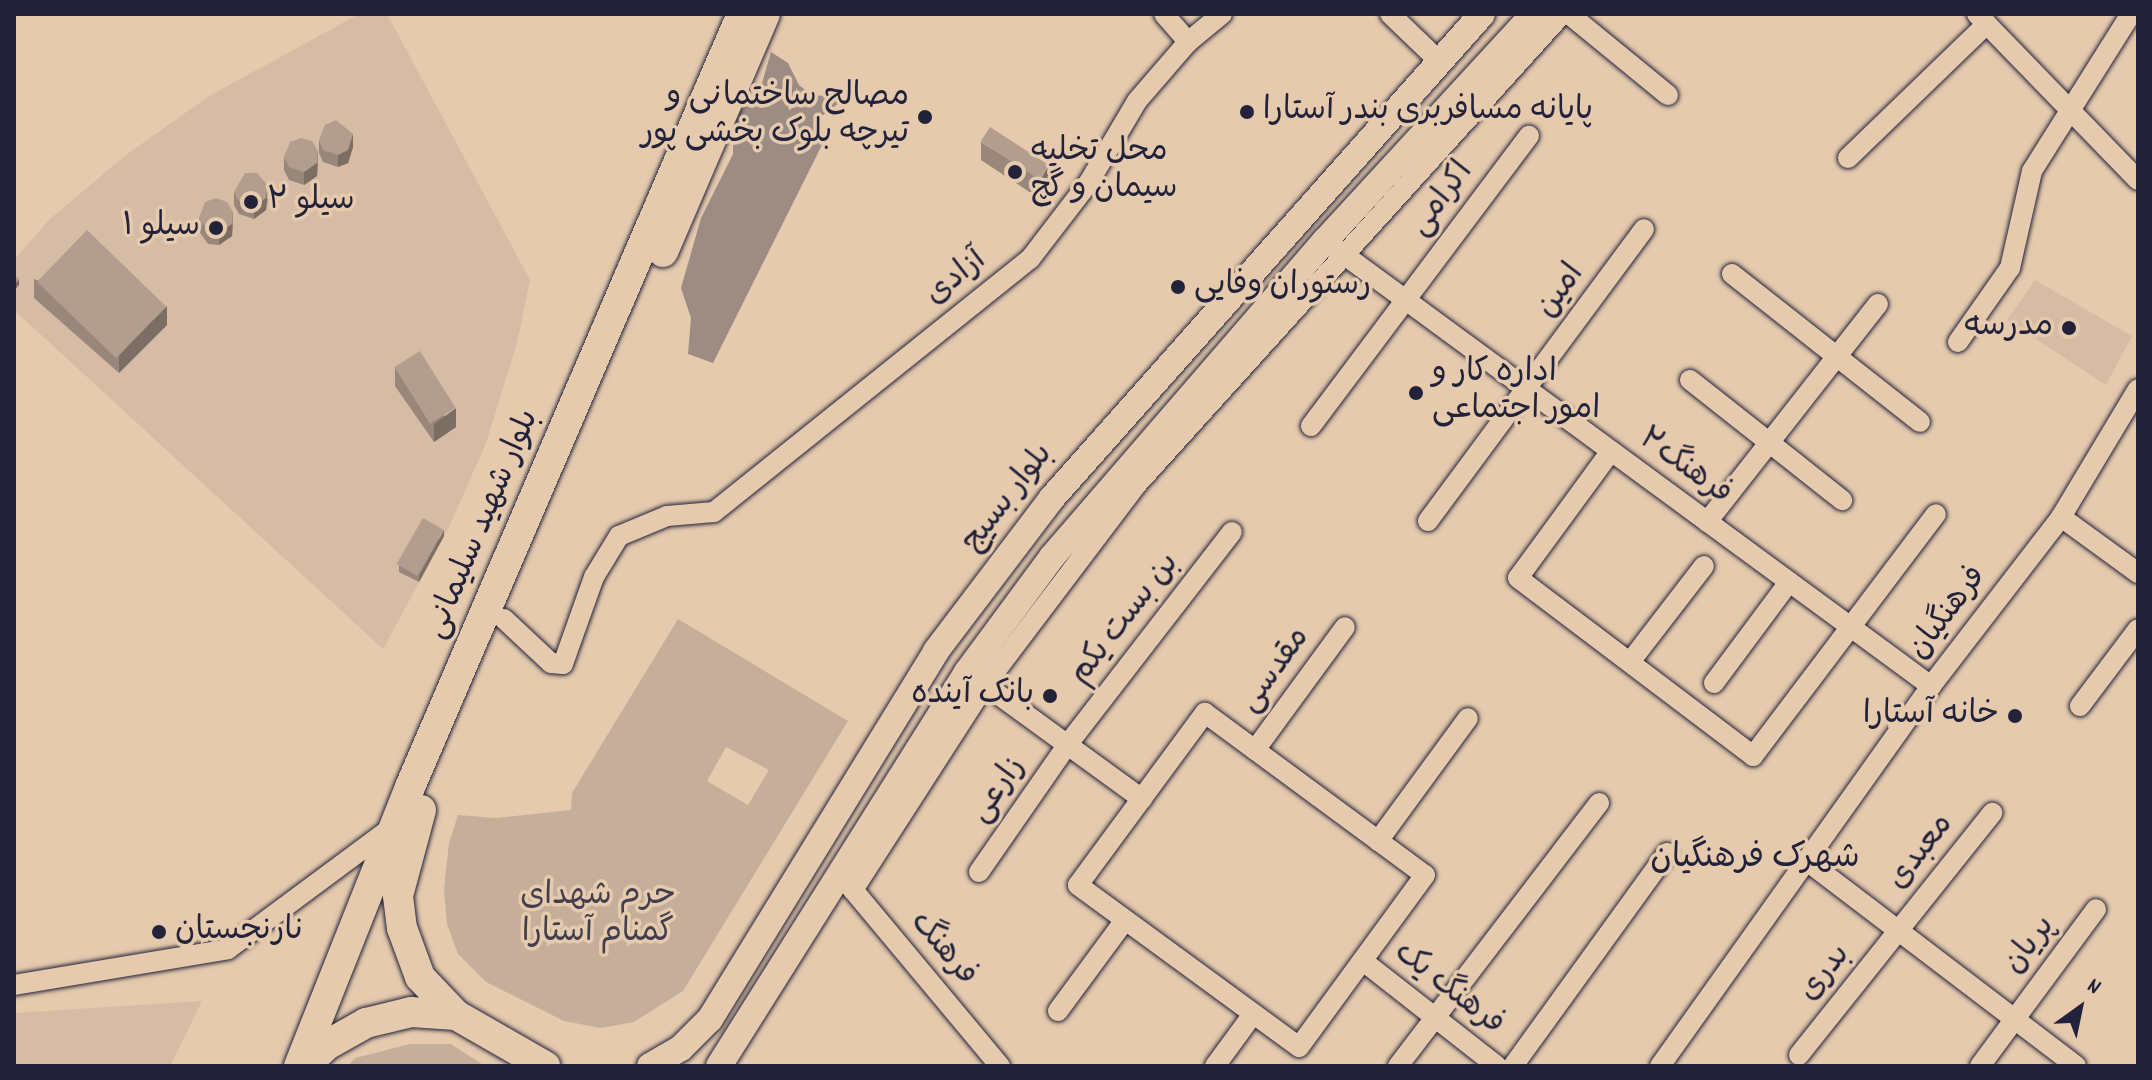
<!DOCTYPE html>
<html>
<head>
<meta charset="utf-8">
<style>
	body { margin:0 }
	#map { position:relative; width:2152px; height:1080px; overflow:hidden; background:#e5caad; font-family:Dekko,"Playpen Sans Arabic",sans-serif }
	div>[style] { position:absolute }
	.built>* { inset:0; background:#d6bca4 }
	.green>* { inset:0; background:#c6af9a }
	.water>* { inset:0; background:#9d8c83 }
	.roads { filter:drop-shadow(0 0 2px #22223b) drop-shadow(0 0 2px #22223b) }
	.minor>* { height:20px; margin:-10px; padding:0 10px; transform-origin:10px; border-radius:10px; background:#e5caad }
	.major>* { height:26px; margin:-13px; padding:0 13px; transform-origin:13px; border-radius:13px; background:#e5caad }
	.highway>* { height:30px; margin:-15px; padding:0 15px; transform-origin:15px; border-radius:15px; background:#e5caad }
	.wall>* { inset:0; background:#99877b }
	.shaded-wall>* { inset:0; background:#7d6e64 }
	.building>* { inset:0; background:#b29d8f; transform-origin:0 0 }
	.dots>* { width:22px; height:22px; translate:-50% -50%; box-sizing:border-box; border:4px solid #e5caad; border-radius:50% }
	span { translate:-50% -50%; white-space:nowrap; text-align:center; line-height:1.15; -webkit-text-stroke:7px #e5caad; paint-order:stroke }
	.poi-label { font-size:32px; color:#22223b }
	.right { translate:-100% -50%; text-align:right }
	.left { translate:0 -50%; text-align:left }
	.street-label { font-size:32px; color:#22223b }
	.park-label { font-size:32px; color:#433e4e }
	.neighbourhood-label { font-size:34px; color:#22223b }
	.frame { position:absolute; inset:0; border:16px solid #22223b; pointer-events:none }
	.north { position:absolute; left:2040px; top:968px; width:80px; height:80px; -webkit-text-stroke:6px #e5caad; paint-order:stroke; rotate:33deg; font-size:22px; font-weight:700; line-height:32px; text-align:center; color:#22223b }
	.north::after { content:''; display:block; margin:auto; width:28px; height:36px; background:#22223b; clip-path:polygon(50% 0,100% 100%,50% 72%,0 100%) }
</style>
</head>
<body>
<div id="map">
	<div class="built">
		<i style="clip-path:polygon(359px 14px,387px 14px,530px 280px,517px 343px,486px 443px,450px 525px,383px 649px,14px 310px,14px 260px,50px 219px,126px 155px,209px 96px)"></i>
		<i style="clip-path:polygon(2035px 280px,2132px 336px,2106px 385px,2007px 320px)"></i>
		<i style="clip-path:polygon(202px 1001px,170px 1066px,14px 1066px,14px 1013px)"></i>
	</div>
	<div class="green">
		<i style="clip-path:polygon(evenodd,678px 619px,848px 721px,683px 991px,634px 1022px,601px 1028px,564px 1021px,486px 982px,458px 954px,447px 924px,444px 890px,449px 843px,458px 815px,495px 818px,571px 810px,572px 793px,678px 619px,726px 747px,769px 770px,748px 805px,707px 781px,726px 747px)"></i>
		<i style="clip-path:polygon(410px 1044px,451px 1044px,485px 1066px,348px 1066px,355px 1058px)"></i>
	</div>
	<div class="water">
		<i style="clip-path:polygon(771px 52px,788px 63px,799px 85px,813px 96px,832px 95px,839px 103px,822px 116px,819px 131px,823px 143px,713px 363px,688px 354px,691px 318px,681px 288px,701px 218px,733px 154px,733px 119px,760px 90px)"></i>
	</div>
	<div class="roads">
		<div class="minor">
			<i style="left:1164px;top:14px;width:37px;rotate:49deg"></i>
			<i style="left:1390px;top:14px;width:68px;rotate:43.8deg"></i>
			<i style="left:1569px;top:14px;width:128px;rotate:39.3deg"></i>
			<i style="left:1977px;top:14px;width:231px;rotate:45.9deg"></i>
			<i style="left:1848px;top:158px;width:193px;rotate:-44deg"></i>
			<i style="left:1335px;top:248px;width:740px;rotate:36.31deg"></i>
			<i style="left:1732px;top:274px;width:239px;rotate:38.2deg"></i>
			<i style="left:1958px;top:342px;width:90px;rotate:-54.9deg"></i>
			<i style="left:2010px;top:268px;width:99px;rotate:-77.2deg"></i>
			<i style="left:2032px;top:171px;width:186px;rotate:-57.8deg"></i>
			<i style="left:1690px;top:380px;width:194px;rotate:38.3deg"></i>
			<i style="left:1311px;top:426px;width:363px;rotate:-53.1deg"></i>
			<i style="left:1611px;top:451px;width:157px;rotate:126.2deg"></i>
			<i style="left:1518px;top:578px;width:295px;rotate:37.1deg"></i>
			<i style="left:1753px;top:756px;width:303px;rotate:-52.9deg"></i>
			<i style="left:2061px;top:517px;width:95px;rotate:36deg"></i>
			<i style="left:1428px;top:521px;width:363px;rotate:-53.5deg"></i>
			<i style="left:1707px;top:522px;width:277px;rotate:-51.9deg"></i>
			<i style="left:504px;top:619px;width:64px;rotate:43.1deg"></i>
			<i style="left:551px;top:663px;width:12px;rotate:5deg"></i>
			<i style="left:563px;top:664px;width:92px;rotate:-70.4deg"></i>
			<i style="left:594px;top:577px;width:48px;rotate:-58.6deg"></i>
			<i style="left:619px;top:536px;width:52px;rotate:-22.6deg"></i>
			<i style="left:667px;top:516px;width:47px;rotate:-4.9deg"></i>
			<i style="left:714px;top:512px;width:405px;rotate:-38.7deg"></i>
			<i style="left:1030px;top:259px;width:97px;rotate:-52.5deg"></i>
			<i style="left:1089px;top:182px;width:94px;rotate:-59.3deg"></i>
			<i style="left:1137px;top:101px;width:78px;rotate:-49.2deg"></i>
			<i style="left:1188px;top:42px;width:44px;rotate:-39.5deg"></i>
			<i style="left:1630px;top:662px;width:121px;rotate:-52.4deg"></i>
			<i style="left:977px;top:679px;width:204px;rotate:36deg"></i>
			<i style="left:1714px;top:683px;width:126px;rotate:-53.4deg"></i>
			<i style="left:2080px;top:706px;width:96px;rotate:-53deg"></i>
			<i style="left:1205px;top:713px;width:273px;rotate:36.4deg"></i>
			<i style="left:1425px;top:875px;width:213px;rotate:126.2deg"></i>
			<i style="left:1299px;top:1047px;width:274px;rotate:-143.8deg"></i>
			<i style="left:1078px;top:885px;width:214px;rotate:-53.6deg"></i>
			<i style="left:1255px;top:750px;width:152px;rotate:-53.8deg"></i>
			<i style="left:1378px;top:841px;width:152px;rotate:-53.8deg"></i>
			<i style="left:1807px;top:861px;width:338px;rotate:37.3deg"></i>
			<i style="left:979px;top:872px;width:156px;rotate:-55.2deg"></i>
			<i style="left:1068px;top:744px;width:268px;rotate:-52.3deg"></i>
			<i style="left:844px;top:879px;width:244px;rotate:50.2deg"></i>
			<i style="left:853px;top:890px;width:244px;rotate:-57.2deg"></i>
			<i style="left:985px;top:685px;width:253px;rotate:-52.9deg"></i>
			<i style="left:1138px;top:483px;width:632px;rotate:-47.88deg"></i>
			<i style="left:1363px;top:961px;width:170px;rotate:38.1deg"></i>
			<i style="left:14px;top:985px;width:217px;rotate:-9.5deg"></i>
			<i style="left:228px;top:949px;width:203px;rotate:-36.6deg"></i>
			<i style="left:1058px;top:1011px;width:113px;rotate:-53.6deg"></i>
			<i style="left:1799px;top:1055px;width:310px;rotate:-51.4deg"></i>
			<i style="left:1215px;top:1066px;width:64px;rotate:-53.8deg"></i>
			<i style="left:1398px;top:1066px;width:331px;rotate:-52.6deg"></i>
			<i style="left:1513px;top:1066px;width:263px;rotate:-54.1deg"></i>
			<i style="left:1660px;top:1066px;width:467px;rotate:-54.5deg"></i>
			<i style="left:1931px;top:686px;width:213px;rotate:-52.4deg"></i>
			<i style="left:2061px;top:517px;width:149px;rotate:-59deg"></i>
			<i style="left:1980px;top:1066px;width:195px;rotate:-53.5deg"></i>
		</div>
		<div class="major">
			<i style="left:650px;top:1066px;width:36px;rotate:-30deg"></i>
			<i style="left:681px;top:1048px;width:41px;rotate:-45deg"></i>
			<i style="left:710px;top:1019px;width:432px;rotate:-58.4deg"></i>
			<i style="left:936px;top:651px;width:192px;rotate:-52.8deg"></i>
			<i style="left:1052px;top:498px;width:647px;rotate:-48.38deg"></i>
			<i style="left:719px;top:1066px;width:466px;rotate:-57.8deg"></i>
			<i style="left:967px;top:672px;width:143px;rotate:-53.5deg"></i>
			<i style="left:1052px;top:557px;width:418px;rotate:-49.2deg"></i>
			<i style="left:1325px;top:241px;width:309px;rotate:-47.4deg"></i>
		</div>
		<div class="highway">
			<i style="left:663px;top:252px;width:259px;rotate:-66.8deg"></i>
			<i style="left:421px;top:810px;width:89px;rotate:105deg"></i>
			<i style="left:398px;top:896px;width:32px;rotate:83deg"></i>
			<i style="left:402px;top:928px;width:52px;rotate:69.8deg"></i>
			<i style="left:420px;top:977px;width:52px;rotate:46.5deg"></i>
			<i style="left:299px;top:1066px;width:300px;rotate:-68.3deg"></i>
			<i style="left:410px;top:787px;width:841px;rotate:-66.76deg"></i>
			<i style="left:305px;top:1066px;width:30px;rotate:-44deg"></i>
			<i style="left:327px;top:1045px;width:45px;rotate:-29.4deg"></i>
			<i style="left:366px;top:1023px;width:46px;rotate:-13.7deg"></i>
			<i style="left:411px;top:1012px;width:45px;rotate:3.8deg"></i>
			<i style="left:456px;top:1015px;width:103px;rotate:29.8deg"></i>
		</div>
	</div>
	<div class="wall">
		<i style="clip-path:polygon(319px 140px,353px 147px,348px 163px,338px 167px,323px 162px,319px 153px)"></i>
		<i style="clip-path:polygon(981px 142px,1049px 184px,1040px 199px,981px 160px)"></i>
		<i style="clip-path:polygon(284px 157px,318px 164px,317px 176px,304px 185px,289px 180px,284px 170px)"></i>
		<i style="clip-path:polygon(234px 192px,268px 199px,266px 210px,254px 219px,239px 214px,234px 205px)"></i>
		<i style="clip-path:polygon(199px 218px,233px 225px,232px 236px,219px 245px,208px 244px,199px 231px)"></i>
		<i style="clip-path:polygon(34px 279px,167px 325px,119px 373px,34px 298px)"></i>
		<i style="clip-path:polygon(395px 367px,456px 427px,434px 442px,395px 386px)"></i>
		<i style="clip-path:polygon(444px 536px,419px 582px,399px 572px,399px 565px)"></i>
	</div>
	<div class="shaded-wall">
		<i style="clip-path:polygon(353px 134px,353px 147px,348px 163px,338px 167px,338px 155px)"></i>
		<i style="clip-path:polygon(318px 151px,317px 176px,304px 185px,304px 172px)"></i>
		<i style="clip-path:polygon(1049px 165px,1049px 184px,1040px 199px,1040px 180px)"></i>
		<i style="clip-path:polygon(268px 186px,266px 210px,254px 219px,254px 206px)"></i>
		<i style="clip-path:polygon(233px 212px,232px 236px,219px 245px,219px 233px)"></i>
		<i style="clip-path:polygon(19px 279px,19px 285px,14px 291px,14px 285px)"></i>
		<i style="clip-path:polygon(167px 306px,167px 325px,119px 373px,119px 354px)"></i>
		<i style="clip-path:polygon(456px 408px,456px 427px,434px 442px,434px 424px)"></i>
		<i style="clip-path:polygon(444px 530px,444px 536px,419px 582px,419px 576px)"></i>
	</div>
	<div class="building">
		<i style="clip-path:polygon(336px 120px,353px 134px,348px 150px,338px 155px,323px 150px,319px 140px,325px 125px)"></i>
		<i style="left:990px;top:127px;width:70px;height:17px;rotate:33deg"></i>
		<i style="clip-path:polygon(301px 138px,312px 141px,318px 151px,317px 163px,304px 172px,289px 167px,284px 157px,290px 142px)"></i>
		<i style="clip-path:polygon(245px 173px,257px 173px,268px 186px,266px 198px,254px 206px,239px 201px,234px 192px)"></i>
		<i style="clip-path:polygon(216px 198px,227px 202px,233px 212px,232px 224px,219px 233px,208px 231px,199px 218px,205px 202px)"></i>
		<i style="left:87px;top:230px;width:110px;height:72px;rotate:44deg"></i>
		<i style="clip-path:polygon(14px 275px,19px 279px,14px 285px)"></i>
		<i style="left:420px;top:351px;width:67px;height:30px;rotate:58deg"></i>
		<i style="left:423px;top:518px;width:24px;height:53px;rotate:30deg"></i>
	</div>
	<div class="dots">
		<i style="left:1247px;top:112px;background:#22223b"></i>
		<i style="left:925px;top:117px;background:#22223b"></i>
		<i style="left:1015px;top:172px;background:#22223b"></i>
		<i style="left:251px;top:202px;background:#22223b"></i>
		<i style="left:216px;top:228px;background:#22223b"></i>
		<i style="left:1178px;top:287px;background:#22223b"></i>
		<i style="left:2069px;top:328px;background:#22223b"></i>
		<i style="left:1416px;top:393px;background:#22223b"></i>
		<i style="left:1050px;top:696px;background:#22223b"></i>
		<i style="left:2015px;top:716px;background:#22223b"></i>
		<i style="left:159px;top:932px;background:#22223b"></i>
	</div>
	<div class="poi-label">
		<span class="right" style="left:909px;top:117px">مصالح ساختمانی و<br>تیرچه بلوک بخشی پور</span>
		<span class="left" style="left:1263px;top:112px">پایانه مسافربری بندر آستارا</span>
		<span class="left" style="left:1031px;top:172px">محل تخلیه<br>سیمان و گچ</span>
		<span class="left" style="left:267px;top:202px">سیلو ۲</span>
		<span class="right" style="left:200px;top:228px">سیلو ۱</span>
		<span class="left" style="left:1194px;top:287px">رستوران وفایی</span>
		<span class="right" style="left:2053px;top:328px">مدرسه</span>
		<span class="left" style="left:1432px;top:393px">اداره کار و<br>امور اجتماعی</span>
		<span class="right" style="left:1034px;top:696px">بانک آینده</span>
		<span class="right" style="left:1999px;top:716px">خانه آستارا</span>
		<span class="left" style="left:175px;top:932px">نارنجستان</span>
	</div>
	<div class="street-label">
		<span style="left:1443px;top:200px;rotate:-53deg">اکرامی</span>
		<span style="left:957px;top:279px;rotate:-39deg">آزادی</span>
		<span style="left:1562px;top:292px;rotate:-54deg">امین</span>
		<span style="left:1684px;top:468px;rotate:36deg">فرهنگ۲</span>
		<span style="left:1009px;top:499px;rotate:-52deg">بلوار بسیج</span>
		<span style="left:484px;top:525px;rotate:-67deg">بلوار شهید سلیمانی</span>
		<span style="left:1949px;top:614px;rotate:-53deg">فرهنگیان</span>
		<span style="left:1126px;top:620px;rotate:-52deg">بن بست یکم</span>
		<span style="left:1276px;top:671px;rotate:-54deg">مقدسی</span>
		<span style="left:999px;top:791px;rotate:-55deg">زارعی</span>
		<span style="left:1922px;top:853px;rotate:-52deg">معبدی</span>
		<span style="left:2031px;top:946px;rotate:-53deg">پریان</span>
		<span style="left:942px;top:950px;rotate:50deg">فرهنگ</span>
		<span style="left:1826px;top:974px;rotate:-51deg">بدری</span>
		<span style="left:1448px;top:990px;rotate:38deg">فرهنگ یک</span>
	</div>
	<div class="park-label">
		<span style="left:598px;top:916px">حرم شهدای<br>گمنام آستارا</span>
	</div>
	<div class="neighbourhood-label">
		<span style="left:1755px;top:860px">شهرک فرهنگیان</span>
	</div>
	<div class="frame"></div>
	<div class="north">N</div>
</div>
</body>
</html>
